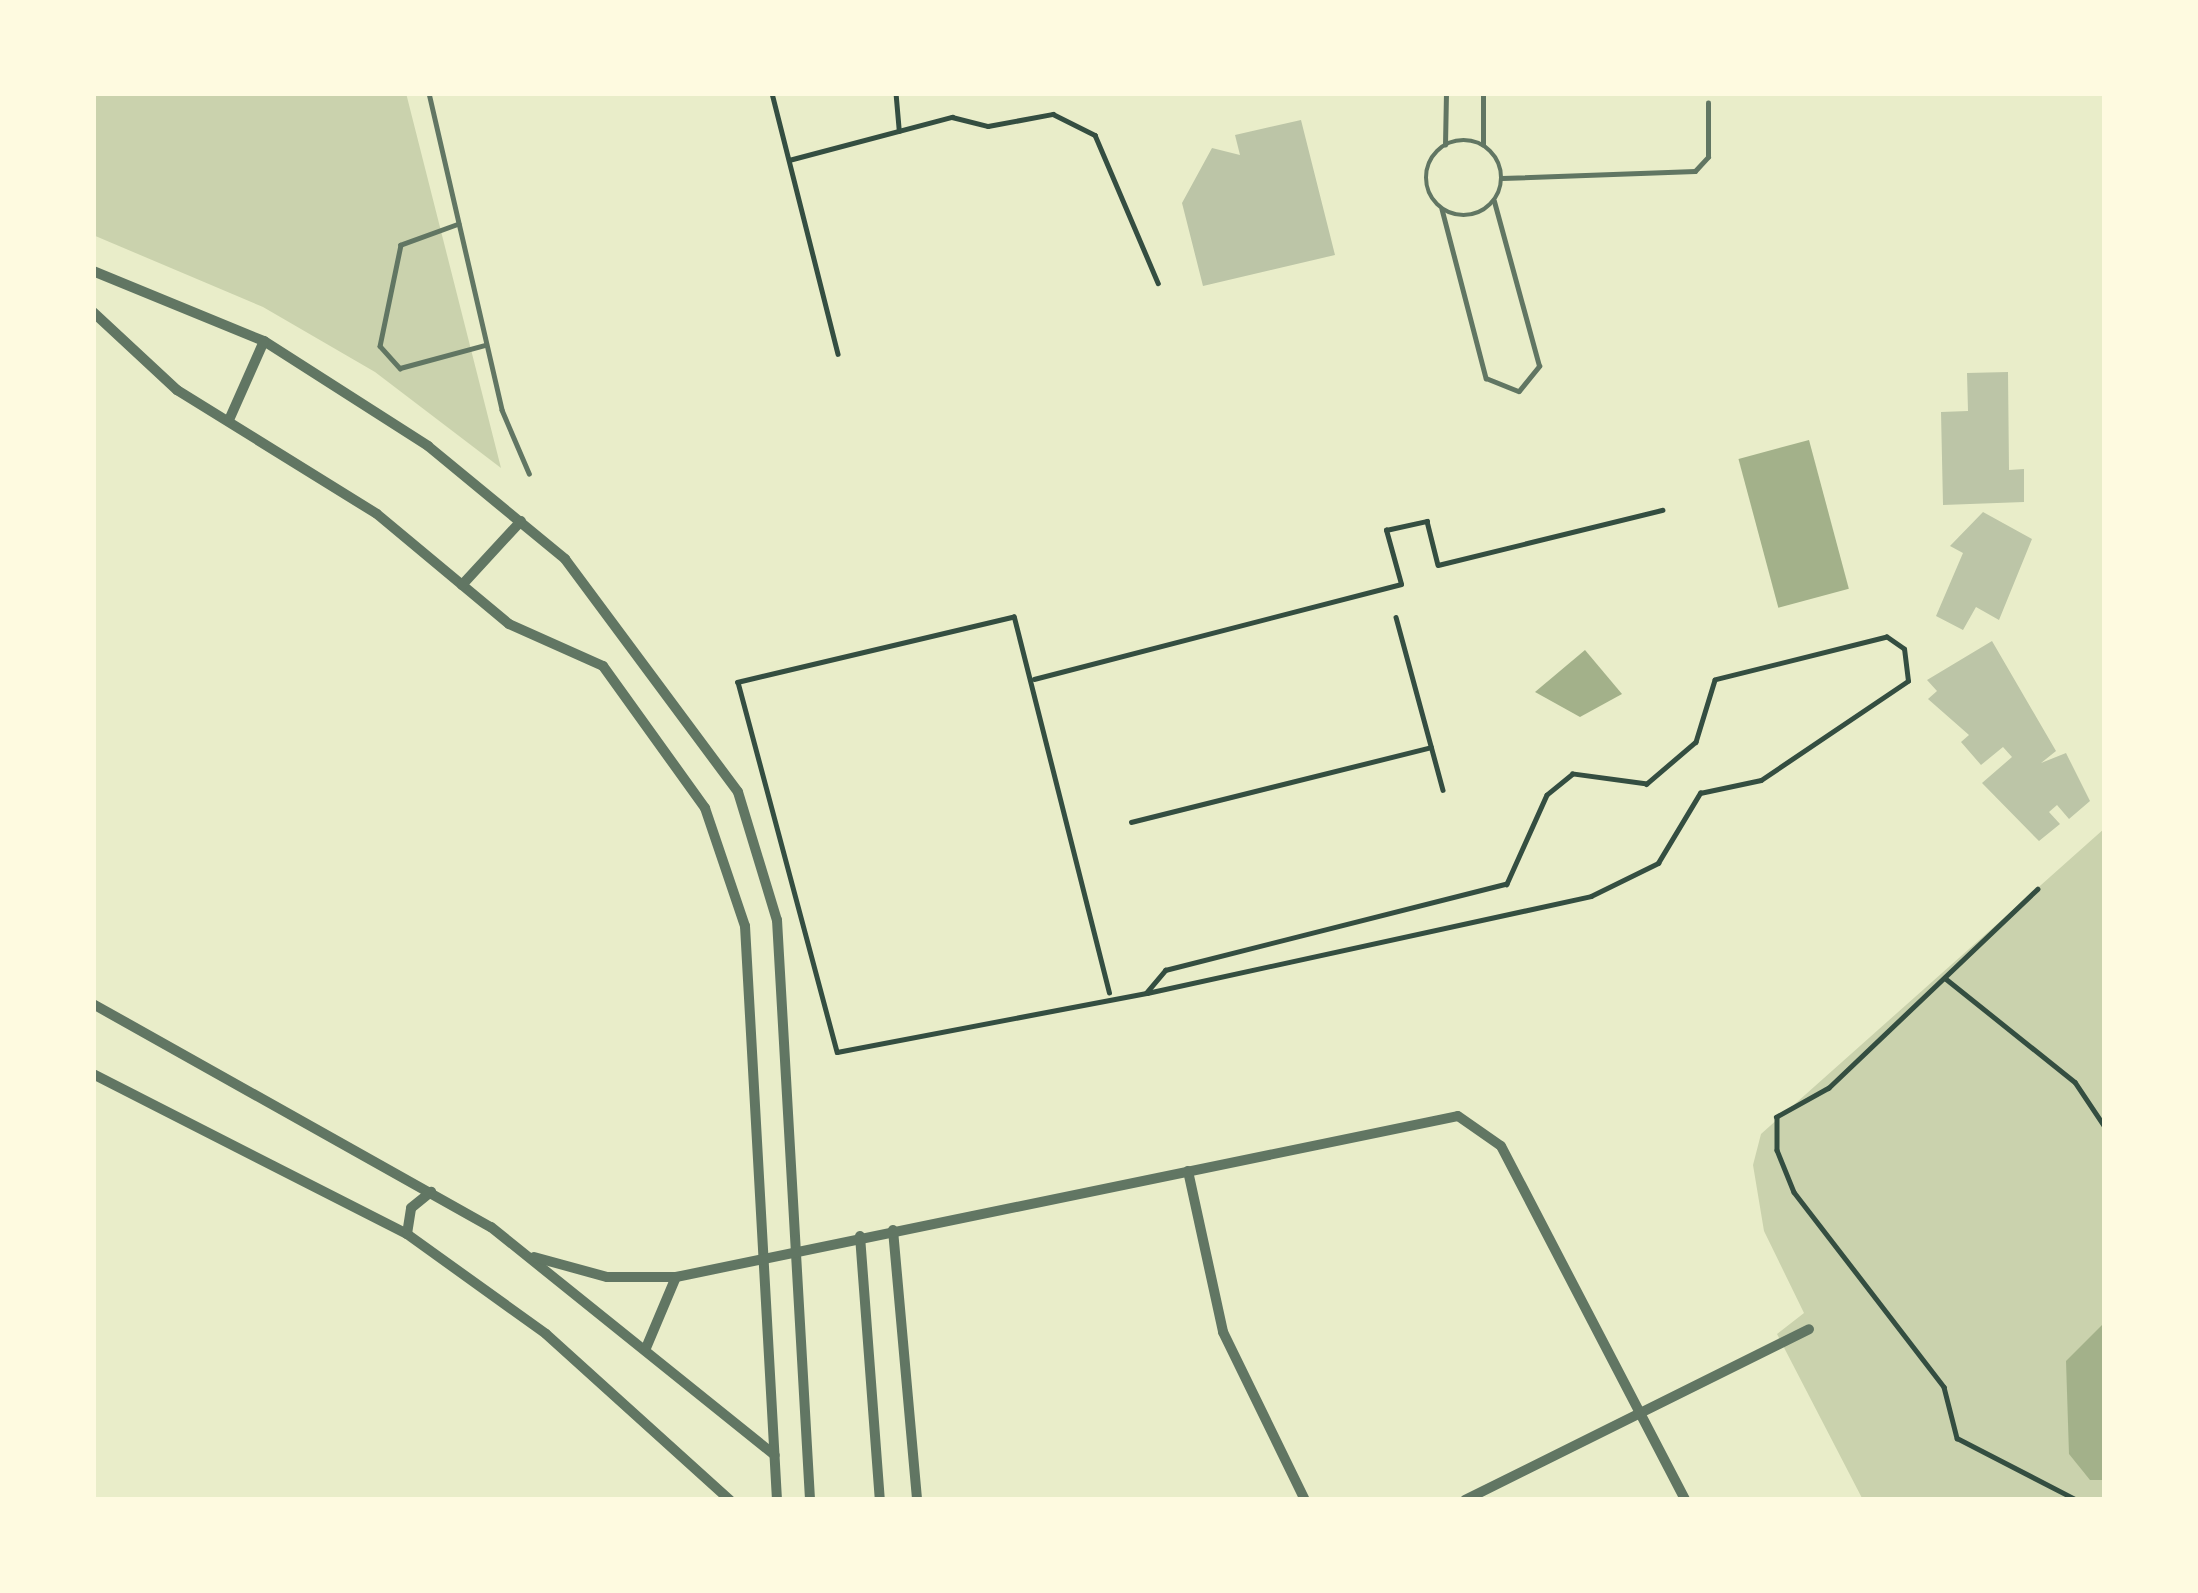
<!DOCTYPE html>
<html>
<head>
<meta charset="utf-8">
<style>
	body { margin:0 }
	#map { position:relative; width:2198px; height:1593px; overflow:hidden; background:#e9edc9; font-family:"Varela Round",sans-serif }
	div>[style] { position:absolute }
	.green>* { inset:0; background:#cad2ad }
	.water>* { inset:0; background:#a3b18a; transform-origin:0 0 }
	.building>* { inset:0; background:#bcc5a7 }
	.path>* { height:4.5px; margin:-2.25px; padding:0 2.25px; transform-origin:2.25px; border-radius:2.25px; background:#344e41 }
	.service>* { height:4.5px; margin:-2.25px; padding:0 2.25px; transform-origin:2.25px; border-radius:2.25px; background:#617663 }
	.service>.ring { margin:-2.25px; padding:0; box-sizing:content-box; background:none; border:4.5px solid #617663; border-radius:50% }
	.minor>* { height:10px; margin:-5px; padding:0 5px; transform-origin:5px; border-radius:5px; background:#617663 }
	span { translate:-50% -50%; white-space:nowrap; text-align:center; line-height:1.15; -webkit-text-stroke:9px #fefae0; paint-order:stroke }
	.frame { position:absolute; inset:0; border:96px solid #fefae0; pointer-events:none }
</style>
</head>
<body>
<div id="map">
	<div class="green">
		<i style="clip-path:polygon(93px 93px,406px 93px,501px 468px,375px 372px,263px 307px,93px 235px)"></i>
		<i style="clip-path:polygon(2105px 828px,2105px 1500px,1863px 1500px,1777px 1334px,1804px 1313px,1764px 1231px,1753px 1165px,1761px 1134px)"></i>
	</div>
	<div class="water">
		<i style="left:1809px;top:440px;width:154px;height:73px;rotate:75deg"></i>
		<i style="clip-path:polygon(1585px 650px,1622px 694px,1580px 717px,1535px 692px)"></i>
		<i style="clip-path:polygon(2105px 1322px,2105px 1480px,2090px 1480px,2069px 1454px,2066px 1361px)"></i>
	</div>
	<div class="building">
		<i style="clip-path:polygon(1301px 120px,1335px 255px,1203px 286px,1182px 203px,1212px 148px,1240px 155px,1235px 135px)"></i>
		<i style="clip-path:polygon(2008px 372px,2009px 470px,2024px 469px,2024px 502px,1943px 505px,1941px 412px,1968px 411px,1967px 373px)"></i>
		<i style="clip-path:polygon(1983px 512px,2032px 539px,1999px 620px,1976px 607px,1963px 630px,1936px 616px,1963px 553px,1950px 546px)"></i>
		<i style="clip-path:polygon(1992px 641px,2056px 751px,2041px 763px,2066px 753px,2090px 801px,2069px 819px,2057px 805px,2049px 812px,2060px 824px,2039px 841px,1982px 783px,2012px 757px,2003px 747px,1981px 765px,1961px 742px,1969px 735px,1928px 699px,1937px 691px,1927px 680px)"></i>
	</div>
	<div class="path">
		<i style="left:772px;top:93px;width:269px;rotate:75.8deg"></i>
		<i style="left:896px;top:93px;width:38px;rotate:85deg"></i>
		<i style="left:789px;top:160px;width:169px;rotate:-14.8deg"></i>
		<i style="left:952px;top:117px;width:37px;rotate:14deg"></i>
		<i style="left:988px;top:126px;width:66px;rotate:-10.5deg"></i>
		<i style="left:1053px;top:114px;width:47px;rotate:26.6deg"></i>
		<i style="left:1095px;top:135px;width:161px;rotate:66.9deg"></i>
		<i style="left:1396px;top:617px;width:179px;rotate:74.8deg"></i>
		<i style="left:1034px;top:679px;width:379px;rotate:-14.5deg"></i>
		<i style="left:1401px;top:584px;width:56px;rotate:-105.5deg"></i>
		<i style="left:1386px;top:530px;width:42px;rotate:-12.4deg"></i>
		<i style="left:1427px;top:521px;width:45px;rotate:76deg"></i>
		<i style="left:1438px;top:565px;width:231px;rotate:-13.8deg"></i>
		<i style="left:1131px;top:822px;width:309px;rotate:-14deg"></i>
		<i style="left:2038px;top:889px;width:289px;rotate:136.4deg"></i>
		<i style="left:1829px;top:1088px;width:60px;rotate:150.9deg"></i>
		<i style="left:1777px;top:1117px;width:33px;rotate:90deg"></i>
		<i style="left:1777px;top:1150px;width:45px;rotate:68deg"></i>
		<i style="left:1794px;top:1192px;width:246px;rotate:52.4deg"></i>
		<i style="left:1944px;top:1387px;width:53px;rotate:75.7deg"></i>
		<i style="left:1957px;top:1438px;width:135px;rotate:27.3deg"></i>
		<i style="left:1945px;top:978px;width:166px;rotate:38.7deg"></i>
		<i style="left:2075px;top:1082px;width:54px;rotate:56.3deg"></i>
		<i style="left:1109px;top:993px;width:388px;rotate:-104.2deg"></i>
		<i style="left:1014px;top:617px;width:284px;rotate:166.7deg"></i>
		<i style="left:738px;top:682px;width:383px;rotate:75deg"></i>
		<i style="left:837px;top:1052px;width:316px;rotate:-10.8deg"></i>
		<i style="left:1147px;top:993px;width:454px;rotate:-12.3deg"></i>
		<i style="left:1591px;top:896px;width:75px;rotate:-26.2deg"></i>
		<i style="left:1658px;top:863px;width:82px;rotate:-59deg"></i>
		<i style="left:1700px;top:793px;width:62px;rotate:-12deg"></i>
		<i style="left:1761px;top:780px;width:177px;rotate:-34deg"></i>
		<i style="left:1908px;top:681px;width:32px;rotate:-97deg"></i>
		<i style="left:1904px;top:649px;width:21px;rotate:-145deg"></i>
		<i style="left:1887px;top:637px;width:177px;rotate:166deg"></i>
		<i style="left:1715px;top:680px;width:65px;rotate:107deg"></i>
		<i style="left:1696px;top:742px;width:65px;rotate:139.4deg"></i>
		<i style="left:1647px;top:784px;width:75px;rotate:-172.3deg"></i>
		<i style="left:1573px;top:774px;width:33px;rotate:141deg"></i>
		<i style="left:1547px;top:795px;width:98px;rotate:114.2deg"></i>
		<i style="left:1507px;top:884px;width:352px;rotate:165.8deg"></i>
		<i style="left:1166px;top:970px;width:30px;rotate:130deg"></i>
	</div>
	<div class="service">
		<i style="left:429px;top:93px;width:325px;rotate:77deg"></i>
		<i style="left:502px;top:410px;width:69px;rotate:66.8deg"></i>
		<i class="ring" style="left:1426px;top:140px;width:71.5px;height:71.5px"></i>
		<i style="left:1445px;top:145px;width:52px;rotate:-88.9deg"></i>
		<i style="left:1483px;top:145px;width:52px;rotate:-90deg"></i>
		<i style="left:1502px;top:178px;width:193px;rotate:-2.1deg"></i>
		<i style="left:1695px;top:171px;width:19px;rotate:-47deg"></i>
		<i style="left:1708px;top:157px;width:54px;rotate:-90deg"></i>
		<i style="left:1442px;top:209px;width:175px;rotate:75.4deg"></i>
		<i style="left:1486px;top:378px;width:35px;rotate:22deg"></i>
		<i style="left:1519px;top:391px;width:32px;rotate:-51deg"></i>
		<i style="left:1539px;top:366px;width:171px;rotate:-105.3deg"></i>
		<i style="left:459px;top:224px;width:62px;rotate:160.1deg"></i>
		<i style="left:401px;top:245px;width:103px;rotate:101.7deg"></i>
		<i style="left:380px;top:346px;width:30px;rotate:48deg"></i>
		<i style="left:400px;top:368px;width:88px;rotate:-15.1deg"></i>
	</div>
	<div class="minor">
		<i style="left:93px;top:271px;width:185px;rotate:22.3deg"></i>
		<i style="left:264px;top:341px;width:195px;rotate:32.6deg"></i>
		<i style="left:428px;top:446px;width:178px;rotate:39.5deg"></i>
		<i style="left:565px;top:559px;width:290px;rotate:53.4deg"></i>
		<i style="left:738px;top:792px;width:134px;rotate:73.1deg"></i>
		<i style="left:777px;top:920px;width:581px;rotate:86.74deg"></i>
		<i style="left:93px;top:312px;width:115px;rotate:42.9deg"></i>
		<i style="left:177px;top:390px;width:235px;rotate:31.8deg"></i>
		<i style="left:377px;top:514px;width:172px;rotate:39.8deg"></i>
		<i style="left:509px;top:624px;width:103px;rotate:24.1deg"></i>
		<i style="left:603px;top:666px;width:175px;rotate:54.3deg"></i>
		<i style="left:705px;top:808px;width:125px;rotate:71.3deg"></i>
		<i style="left:745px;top:926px;width:575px;rotate:86.81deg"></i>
		<i style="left:229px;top:420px;width:86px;rotate:-66.1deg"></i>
		<i style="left:462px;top:585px;width:87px;rotate:-47.3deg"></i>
		<i style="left:93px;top:1004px;width:456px;rotate:29.3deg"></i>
		<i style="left:491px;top:1227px;width:364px;rotate:38.8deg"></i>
		<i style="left:93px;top:1074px;width:352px;rotate:27deg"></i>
		<i style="left:407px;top:1234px;width:171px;rotate:35.7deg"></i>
		<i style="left:546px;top:1334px;width:248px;rotate:42.1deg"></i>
		<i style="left:1188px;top:1171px;width:165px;rotate:77.7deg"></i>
		<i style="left:1223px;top:1332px;width:187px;rotate:64deg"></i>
		<i style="left:893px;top:1230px;width:271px;rotate:84.9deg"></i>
		<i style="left:407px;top:1234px;width:26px;rotate:-81deg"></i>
		<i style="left:411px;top:1208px;width:26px;rotate:-39deg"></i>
		<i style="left:860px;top:1236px;width:265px;rotate:85.7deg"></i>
		<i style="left:534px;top:1257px;width:76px;rotate:15.3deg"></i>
		<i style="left:607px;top:1277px;width:69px"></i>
		<i style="left:676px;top:1277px;width:798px;rotate:-11.63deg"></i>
		<i style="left:1458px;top:1116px;width:52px;rotate:34.9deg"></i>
		<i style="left:1501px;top:1146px;width:399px;rotate:62.5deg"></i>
		<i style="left:646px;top:1348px;width:77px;rotate:-67.1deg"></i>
		<i style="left:1465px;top:1500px;width:384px;rotate:-26.4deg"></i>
	</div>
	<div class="frame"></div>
</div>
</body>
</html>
